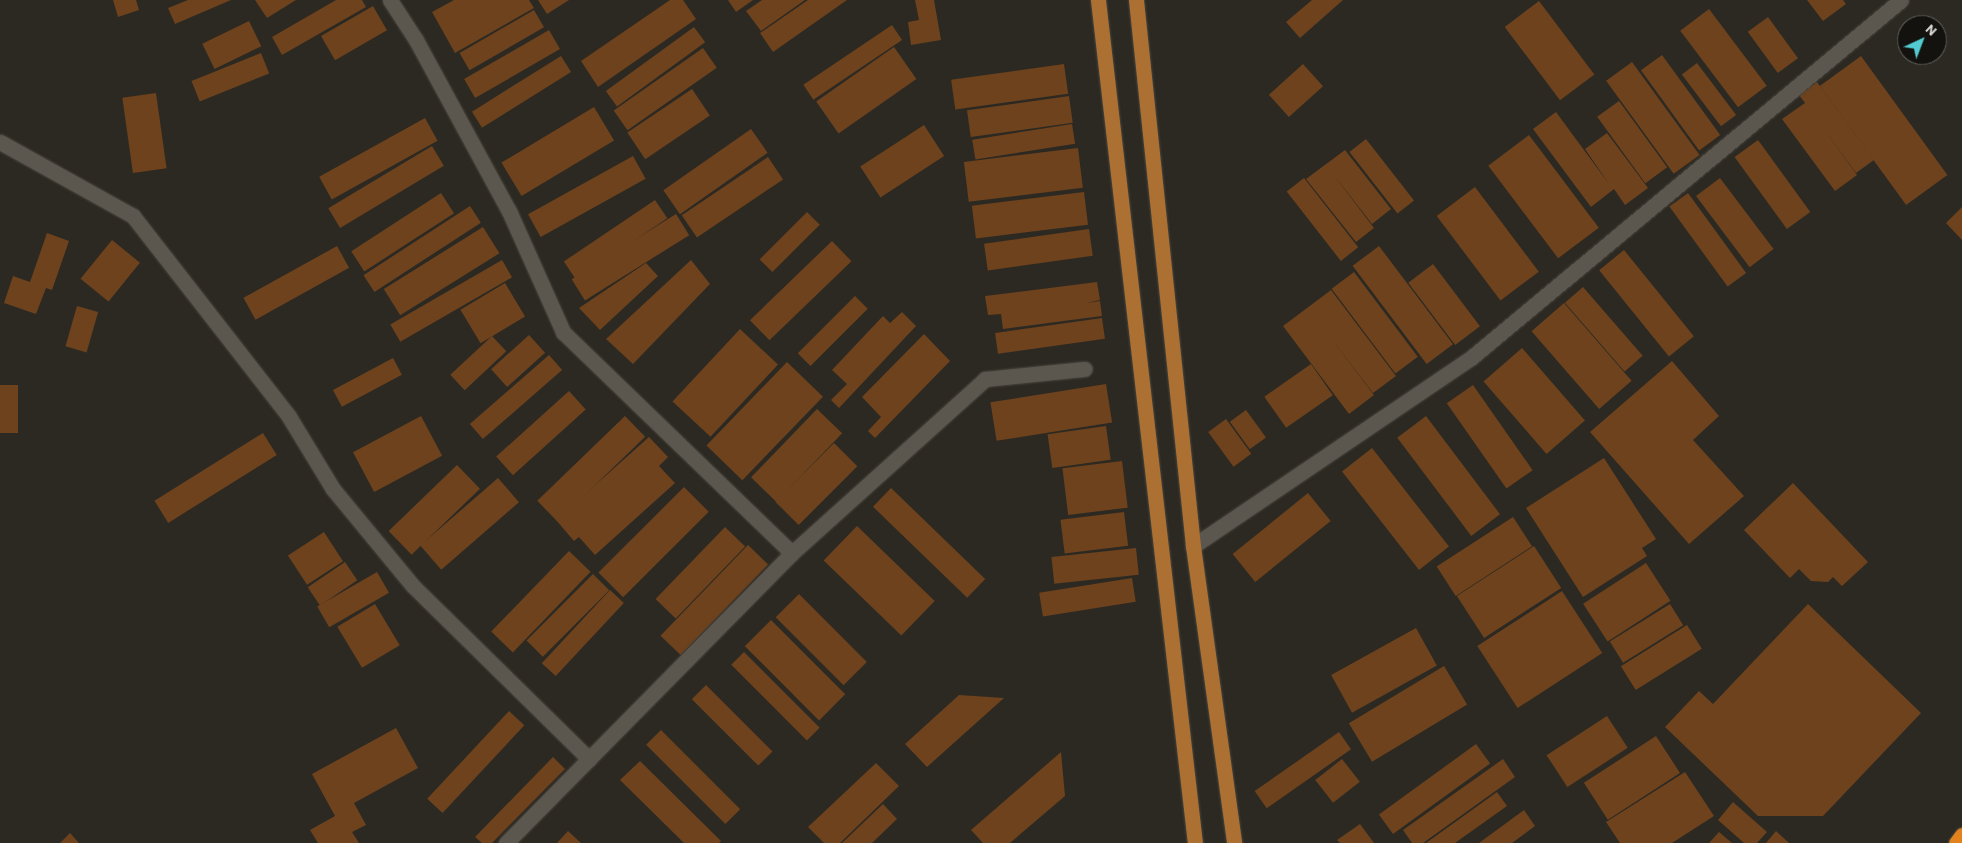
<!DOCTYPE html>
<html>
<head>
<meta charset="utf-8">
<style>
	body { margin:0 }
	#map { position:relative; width:1962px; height:843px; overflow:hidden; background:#2c2922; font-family:Barlow,sans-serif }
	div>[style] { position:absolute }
	.building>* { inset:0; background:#6d421d; transform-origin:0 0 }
	.roads { filter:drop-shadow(0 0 1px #48463f) drop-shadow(0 0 1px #48463f) }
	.minor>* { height:15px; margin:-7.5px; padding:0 7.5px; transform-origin:7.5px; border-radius:7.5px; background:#5b574f }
	.major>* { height:15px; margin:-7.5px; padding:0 7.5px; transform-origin:7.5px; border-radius:7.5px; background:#ac7132 }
	.highway>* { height:15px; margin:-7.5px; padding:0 7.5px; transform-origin:7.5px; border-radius:7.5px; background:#e2821e }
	span { translate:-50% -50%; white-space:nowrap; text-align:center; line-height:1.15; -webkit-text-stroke:4px #13120f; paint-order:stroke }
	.north { position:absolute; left:1897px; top:15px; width:50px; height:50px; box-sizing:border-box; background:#13120f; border:1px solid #63625e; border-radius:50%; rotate:43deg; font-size:14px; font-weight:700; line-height:20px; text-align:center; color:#dbd9d4 }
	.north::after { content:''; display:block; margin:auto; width:18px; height:22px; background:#52ccd1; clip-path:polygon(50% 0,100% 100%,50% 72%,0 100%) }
</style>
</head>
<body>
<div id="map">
	<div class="building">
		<i style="clip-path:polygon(113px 0,136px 0,139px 10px,118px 17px)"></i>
		<i style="clip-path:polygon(188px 0,231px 0,175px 24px,168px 8px)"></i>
		<i style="clip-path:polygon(255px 0,296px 0,267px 18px)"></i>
		<i style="clip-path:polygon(336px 0,362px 0,366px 7px,282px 55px,272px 37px)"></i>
		<i style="clip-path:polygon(454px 0,529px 0,534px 8px,455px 53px,432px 12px)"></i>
		<i style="clip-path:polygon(538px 0,569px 0,547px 14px)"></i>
		<i style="clip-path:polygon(670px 0,683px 0,696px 19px,598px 87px,581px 61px)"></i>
		<i style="clip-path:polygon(728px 0,753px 0,736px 12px)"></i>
		<i style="clip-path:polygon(762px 0,805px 0,761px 31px,746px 11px)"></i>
		<i style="clip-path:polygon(808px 0,847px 0,773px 52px,760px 33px)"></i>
		<i style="clip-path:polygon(915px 0,934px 0,941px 40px,911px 45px,908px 22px,919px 20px)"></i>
		<i style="clip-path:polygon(1312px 0,1343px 0,1300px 38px,1286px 22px)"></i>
		<i style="clip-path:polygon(1807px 0,1843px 0,1846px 4px,1823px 21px)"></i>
		<i style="left:1539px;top:1px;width:92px;height:43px;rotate:53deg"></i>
		<i style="left:373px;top:6px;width:28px;height:60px;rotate:60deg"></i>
		<i style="left:1709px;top:9px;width:96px;height:36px;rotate:53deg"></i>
		<i style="left:534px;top:10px;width:20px;height:86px;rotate:60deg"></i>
		<i style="left:1768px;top:17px;width:51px;height:25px;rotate:54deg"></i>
		<i style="left:249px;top:21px;width:28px;height:52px;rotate:64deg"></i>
		<i style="left:892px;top:25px;width:18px;height:107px;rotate:56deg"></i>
		<i style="left:694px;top:27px;width:19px;height:109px;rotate:54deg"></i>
		<i style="left:549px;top:30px;width:22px;height:98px;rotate:60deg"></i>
		<i style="left:894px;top:47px;width:39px;height:95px;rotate:55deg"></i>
		<i style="left:703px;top:48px;width:24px;height:109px;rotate:55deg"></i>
		<i style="left:261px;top:53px;width:22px;height:75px;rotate:68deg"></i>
		<i style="left:1662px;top:55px;width:99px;height:26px;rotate:54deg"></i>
		<i style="left:561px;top:56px;width:19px;height:105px;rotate:58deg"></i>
		<i style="left:1861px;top:56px;width:147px;height:51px;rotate:54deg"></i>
		<i style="left:1632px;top:62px;width:115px;height:32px;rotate:54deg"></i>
		<i style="left:1697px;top:63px;width:65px;height:19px;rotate:53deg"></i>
		<i style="left:1064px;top:64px;width:30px;height:114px;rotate:82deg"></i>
		<i style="left:1303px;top:64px;width:30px;height:46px;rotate:48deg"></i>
		<i style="clip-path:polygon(1817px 82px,1874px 160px,1856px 173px,1823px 128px,1857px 175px,1835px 191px,1782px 119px,1805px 103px,1799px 95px)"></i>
		<i style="left:692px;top:89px;width:32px;height:78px;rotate:56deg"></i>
		<i style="left:156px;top:93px;width:76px;height:34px;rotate:82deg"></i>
		<i style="left:1069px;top:96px;width:27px;height:103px;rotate:82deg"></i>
		<i style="left:1619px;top:101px;width:82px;height:27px;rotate:54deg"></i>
		<i style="left:594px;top:107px;width:39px;height:108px;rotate:59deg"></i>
		<i style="clip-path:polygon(1556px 112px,1609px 184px,1585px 149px,1607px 133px,1648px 188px,1625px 205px,1614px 189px,1591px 207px,1533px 129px)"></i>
		<i style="left:425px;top:118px;width:26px;height:121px;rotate:61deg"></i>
		<i style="left:1072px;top:124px;width:20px;height:101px;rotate:81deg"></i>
		<i style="left:924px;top:125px;width:37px;height:76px;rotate:57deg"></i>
		<i style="left:751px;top:129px;width:29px;height:107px;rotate:55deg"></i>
		<i style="left:1529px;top:135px;width:116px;height:51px;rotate:53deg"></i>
		<i style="left:1366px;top:139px;width:78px;height:21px;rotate:52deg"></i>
		<i style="left:1758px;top:140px;width:89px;height:29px;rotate:54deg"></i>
		<i style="left:432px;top:146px;width:23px;height:121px;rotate:59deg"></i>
		<i style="left:1078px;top:148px;width:40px;height:115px;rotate:83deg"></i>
		<i style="clip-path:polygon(1345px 150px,1391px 209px,1372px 224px,1333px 174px,1374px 228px,1356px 242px,1306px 179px)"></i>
		<i style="left:633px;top:156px;width:26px;height:120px;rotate:61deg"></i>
		<i style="left:768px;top:157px;width:27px;height:104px;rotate:56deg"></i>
		<i style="left:1304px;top:178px;width:88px;height:22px;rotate:52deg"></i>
		<i style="left:1720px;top:178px;width:89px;height:30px;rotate:53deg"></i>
		<i style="left:1475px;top:187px;width:106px;height:48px;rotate:53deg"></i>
		<i style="left:1084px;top:192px;width:33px;height:113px;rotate:83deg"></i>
		<i style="left:441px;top:193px;width:24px;height:107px;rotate:57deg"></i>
		<i style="left:1688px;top:193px;width:99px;height:23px;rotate:54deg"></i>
		<i style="left:655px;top:200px;width:22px;height:110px;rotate:56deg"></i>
		<i style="left:470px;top:206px;width:20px;height:127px;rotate:57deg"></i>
		<i style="clip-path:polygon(1962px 207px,1962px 240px,1946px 223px)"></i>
		<i style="left:807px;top:212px;width:18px;height:67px;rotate:45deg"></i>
		<i style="left:676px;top:214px;width:25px;height:123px;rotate:58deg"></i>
		<i style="left:483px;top:227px;width:31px;height:117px;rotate:58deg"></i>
		<i style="left:1089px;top:229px;width:27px;height:106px;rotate:82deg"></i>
		<i style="clip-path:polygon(47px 233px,69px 241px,52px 290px,46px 288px,36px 314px,4px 303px,13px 276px,30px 282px)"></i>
		<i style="left:112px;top:240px;width:36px;height:50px;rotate:39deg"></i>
		<i style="left:832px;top:241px;width:28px;height:114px;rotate:46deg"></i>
		<i style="left:337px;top:246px;width:25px;height:107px;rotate:61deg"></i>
		<i style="left:1379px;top:246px;width:123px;height:33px;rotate:53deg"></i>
		<i style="left:1624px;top:250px;width:111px;height:32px;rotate:51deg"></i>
		<i style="left:502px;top:260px;width:20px;height:129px;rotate:60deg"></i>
		<i style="clip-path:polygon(691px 260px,710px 284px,633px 364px,606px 339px)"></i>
		<i style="clip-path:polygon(646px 263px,658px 276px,600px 330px,579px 308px)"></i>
		<i style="left:1433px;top:264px;width:78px;height:31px;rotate:53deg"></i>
		<i style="left:1354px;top:272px;width:106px;height:28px;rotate:53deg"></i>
		<i style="clip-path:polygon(1097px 282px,1100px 300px,1086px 303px,1100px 301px,1102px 316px,1003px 329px,1001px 314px,988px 315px,985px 296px)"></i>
		<i style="left:505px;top:283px;width:39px;height:52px;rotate:59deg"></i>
		<i style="left:1583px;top:287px;width:91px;height:24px;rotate:49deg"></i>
		<i style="clip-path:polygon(1331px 290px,1396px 376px,1373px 393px,1330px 337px,1374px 395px,1349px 414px,1283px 326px)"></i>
		<i style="left:855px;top:296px;width:18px;height:81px;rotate:45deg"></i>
		<i style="left:1564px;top:303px;width:103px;height:43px;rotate:49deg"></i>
		<i style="left:77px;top:306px;width:22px;height:42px;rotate:16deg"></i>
		<i style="clip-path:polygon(902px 312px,916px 326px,839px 408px,831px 400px,847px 384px,832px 370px,883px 316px,890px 323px)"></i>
		<i style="left:1102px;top:318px;width:21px;height:108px;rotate:82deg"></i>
		<i style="left:740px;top:329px;width:52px;height:99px;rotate:43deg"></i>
		<i style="clip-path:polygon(924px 334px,950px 361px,875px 438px,868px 431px,881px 417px,862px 397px)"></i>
		<i style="left:529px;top:335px;width:24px;height:51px;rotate:48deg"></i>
		<i style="left:492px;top:336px;width:21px;height:57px;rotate:47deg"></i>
		<i style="left:1522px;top:348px;width:96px;height:51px;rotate:49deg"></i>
		<i style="left:549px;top:355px;width:20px;height:105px;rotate:49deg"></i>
		<i style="left:393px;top:358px;width:19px;height:68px;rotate:62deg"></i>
		<i style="clip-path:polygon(1672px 361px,1719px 416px,1693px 440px,1744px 496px,1689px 544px,1590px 432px)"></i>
		<i style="left:787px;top:362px;width:50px;height:116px;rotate:44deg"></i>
		<i style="left:1311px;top:364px;width:38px;height:57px;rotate:55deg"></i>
		<i style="left:1106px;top:384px;width:39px;height:117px;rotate:81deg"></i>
		<i style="left:0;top:385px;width:18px;height:48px"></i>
		<i style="left:1473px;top:385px;width:104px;height:32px;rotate:55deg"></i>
		<i style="left:569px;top:391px;width:25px;height:98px;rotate:48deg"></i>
		<i style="left:817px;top:409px;width:35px;height:95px;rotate:44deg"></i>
		<i style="left:1246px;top:410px;width:34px;height:20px;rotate:54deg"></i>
		<i style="left:421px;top:416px;width:45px;height:77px;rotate:62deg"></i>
		<i style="left:625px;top:416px;width:29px;height:122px;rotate:46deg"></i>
		<i style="left:1426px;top:416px;width:123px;height:36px;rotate:53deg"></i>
		<i style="left:1226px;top:419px;width:43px;height:22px;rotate:54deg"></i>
		<i style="left:1106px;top:426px;width:34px;height:59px;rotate:82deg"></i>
		<i style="left:263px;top:433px;width:26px;height:128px;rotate:58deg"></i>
		<i style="clip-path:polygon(649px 437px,668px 457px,659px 466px,675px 483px,595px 555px,579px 537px,574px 541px,556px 520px)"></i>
		<i style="left:834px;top:443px;width:33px;height:83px;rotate:45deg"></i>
		<i style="left:1372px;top:448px;width:125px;height:38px;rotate:52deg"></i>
		<i style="clip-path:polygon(1604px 458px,1656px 539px,1642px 548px,1647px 556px,1583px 597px,1526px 508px)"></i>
		<i style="left:1122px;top:461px;width:47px;height:60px;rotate:83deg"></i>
		<i style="left:457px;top:465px;width:33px;height:95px;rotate:46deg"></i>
		<i style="left:498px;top:478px;width:32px;height:103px;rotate:49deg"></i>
		<i style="clip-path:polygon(1793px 483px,1868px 562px,1842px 586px,1833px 577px,1828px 582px,1811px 581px,1799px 569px,1790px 578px,1744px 530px)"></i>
		<i style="left:684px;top:487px;width:35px;height:121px;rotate:45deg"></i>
		<i style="left:891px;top:488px;width:131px;height:26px;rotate:44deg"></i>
		<i style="left:1308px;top:493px;width:36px;height:97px;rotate:51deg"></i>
		<i style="left:1124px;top:512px;width:34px;height:64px;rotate:83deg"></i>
		<i style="left:1513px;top:517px;width:35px;height:91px;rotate:57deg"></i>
		<i style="left:857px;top:526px;width:108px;height:48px;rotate:44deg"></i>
		<i style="left:725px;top:527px;width:28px;height:100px;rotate:44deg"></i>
		<i style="left:324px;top:532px;width:35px;height:43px;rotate:57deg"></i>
		<i style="left:748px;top:545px;width:28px;height:126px;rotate:44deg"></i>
		<i style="left:1534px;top:546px;width:50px;height:92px;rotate:57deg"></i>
		<i style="left:1136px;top:548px;width:27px;height:85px;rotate:84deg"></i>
		<i style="left:569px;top:551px;width:30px;height:112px;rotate:44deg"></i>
		<i style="left:345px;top:562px;width:22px;height:45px;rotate:56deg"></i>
		<i style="left:1646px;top:563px;width:45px;height:75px;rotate:57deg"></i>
		<i style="left:377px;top:572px;width:24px;height:69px;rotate:60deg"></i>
		<i style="left:593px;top:574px;width:23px;height:94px;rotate:45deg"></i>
		<i style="left:1132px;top:578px;width:24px;height:94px;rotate:81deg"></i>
		<i style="left:610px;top:590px;width:19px;height:100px;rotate:43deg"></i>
		<i style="left:1562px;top:591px;width:74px;height:101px;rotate:57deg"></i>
		<i style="left:799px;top:594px;width:96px;height:33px;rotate:45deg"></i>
		<i style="left:375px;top:604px;width:48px;height:44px;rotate:59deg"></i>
		<i style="left:1670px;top:604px;width:25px;height:71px;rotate:58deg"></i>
		<i style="clip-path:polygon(1808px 604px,1921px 713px,1823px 816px,1758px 816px,1665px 727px,1699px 691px,1713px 704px)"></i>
		<i style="left:771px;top:620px;width:105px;height:37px;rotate:45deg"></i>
		<i style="left:1687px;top:625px;width:28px;height:78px;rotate:58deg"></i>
		<i style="left:1416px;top:628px;width:43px;height:97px;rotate:61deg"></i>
		<i style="left:744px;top:652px;width:107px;height:18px;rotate:45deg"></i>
		<i style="left:1444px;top:666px;width:45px;height:111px;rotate:59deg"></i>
		<i style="left:706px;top:685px;width:94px;height:20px;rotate:45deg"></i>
		<i style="clip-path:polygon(959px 695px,1004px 698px,927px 767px,905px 744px)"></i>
		<i style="left:509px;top:711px;width:21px;height:120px;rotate:43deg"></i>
		<i style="left:1607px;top:716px;width:38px;height:72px;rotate:57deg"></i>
		<i style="clip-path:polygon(396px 728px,418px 768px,354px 803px,366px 825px,352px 832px,359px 843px,318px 843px,310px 830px,335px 816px,312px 774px)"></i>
		<i style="left:661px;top:730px;width:112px;height:21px;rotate:45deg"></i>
		<i style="left:1339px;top:732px;width:21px;height:103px;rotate:55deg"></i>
		<i style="left:1656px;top:736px;width:44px;height:86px;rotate:57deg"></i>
		<i style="left:1476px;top:744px;width:24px;height:120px;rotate:54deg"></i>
		<i style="clip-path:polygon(1061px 752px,1065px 796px,1010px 843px,983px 843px,971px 830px)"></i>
		<i style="clip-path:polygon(553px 757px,565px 769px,492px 843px,482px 843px,475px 837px)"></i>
		<i style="left:1342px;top:759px;width:29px;height:34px;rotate:52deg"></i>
		<i style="clip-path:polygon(1503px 759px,1515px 777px,1423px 843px,1412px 843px,1403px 830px)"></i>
		<i style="clip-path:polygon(640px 761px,721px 841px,719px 843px,684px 843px,620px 780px)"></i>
		<i style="clip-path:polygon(876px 763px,899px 786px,840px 843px,824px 843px,808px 827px)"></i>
		<i style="clip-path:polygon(1685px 772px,1714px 816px,1672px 843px,1620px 843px,1606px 822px)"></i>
		<i style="clip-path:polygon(1497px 792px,1507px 806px,1455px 843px,1426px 843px)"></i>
		<i style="clip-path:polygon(1733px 802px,1767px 832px,1757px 843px,1744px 843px,1718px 820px)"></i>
		<i style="clip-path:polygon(883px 804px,897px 819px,872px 843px,842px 843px)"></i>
		<i style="clip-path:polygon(1524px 810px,1535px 826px,1512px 843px,1479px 843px)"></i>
		<i style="clip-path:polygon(1360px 824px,1374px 843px,1340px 843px,1337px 840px)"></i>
		<i style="clip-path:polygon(568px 831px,581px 843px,557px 843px)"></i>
		<i style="clip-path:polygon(1776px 831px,1789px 843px,1766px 843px)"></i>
		<i style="clip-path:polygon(1719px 832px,1732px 843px,1709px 843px)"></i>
		<i style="clip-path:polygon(70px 833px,79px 843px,60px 843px)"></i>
	</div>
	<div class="roads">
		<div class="minor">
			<i style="left:390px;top:0;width:48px;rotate:57deg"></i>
			<i style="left:416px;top:40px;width:195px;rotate:61.5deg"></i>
			<i style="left:509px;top:211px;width:133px;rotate:65.9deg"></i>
			<i style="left:563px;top:332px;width:318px;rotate:44deg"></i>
			<i style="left:0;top:142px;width:152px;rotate:29.1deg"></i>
			<i style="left:133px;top:216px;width:252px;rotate:52.1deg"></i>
			<i style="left:288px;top:415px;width:87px;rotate:58.7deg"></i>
			<i style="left:333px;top:489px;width:126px;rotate:50.5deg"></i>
			<i style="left:413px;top:586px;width:247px;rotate:44.5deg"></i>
			<i style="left:1193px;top:546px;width:337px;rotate:-34.1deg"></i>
			<i style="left:1472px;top:357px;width:558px;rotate:-39.77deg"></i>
			<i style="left:506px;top:843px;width:407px;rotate:-45.4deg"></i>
			<i style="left:792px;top:553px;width:260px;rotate:-42deg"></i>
			<i style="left:985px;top:379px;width:100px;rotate:-5.8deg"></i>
		</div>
		<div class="major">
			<i style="left:1098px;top:0;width:849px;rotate:83.44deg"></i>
			<i style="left:1136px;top:0;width:549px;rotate:84.04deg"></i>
			<i style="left:1193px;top:546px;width:300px;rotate:82.1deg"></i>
		</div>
		<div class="highway">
			<i style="left:1956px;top:843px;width:10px;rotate:-53deg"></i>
		</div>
	</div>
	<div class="north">N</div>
</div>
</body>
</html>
